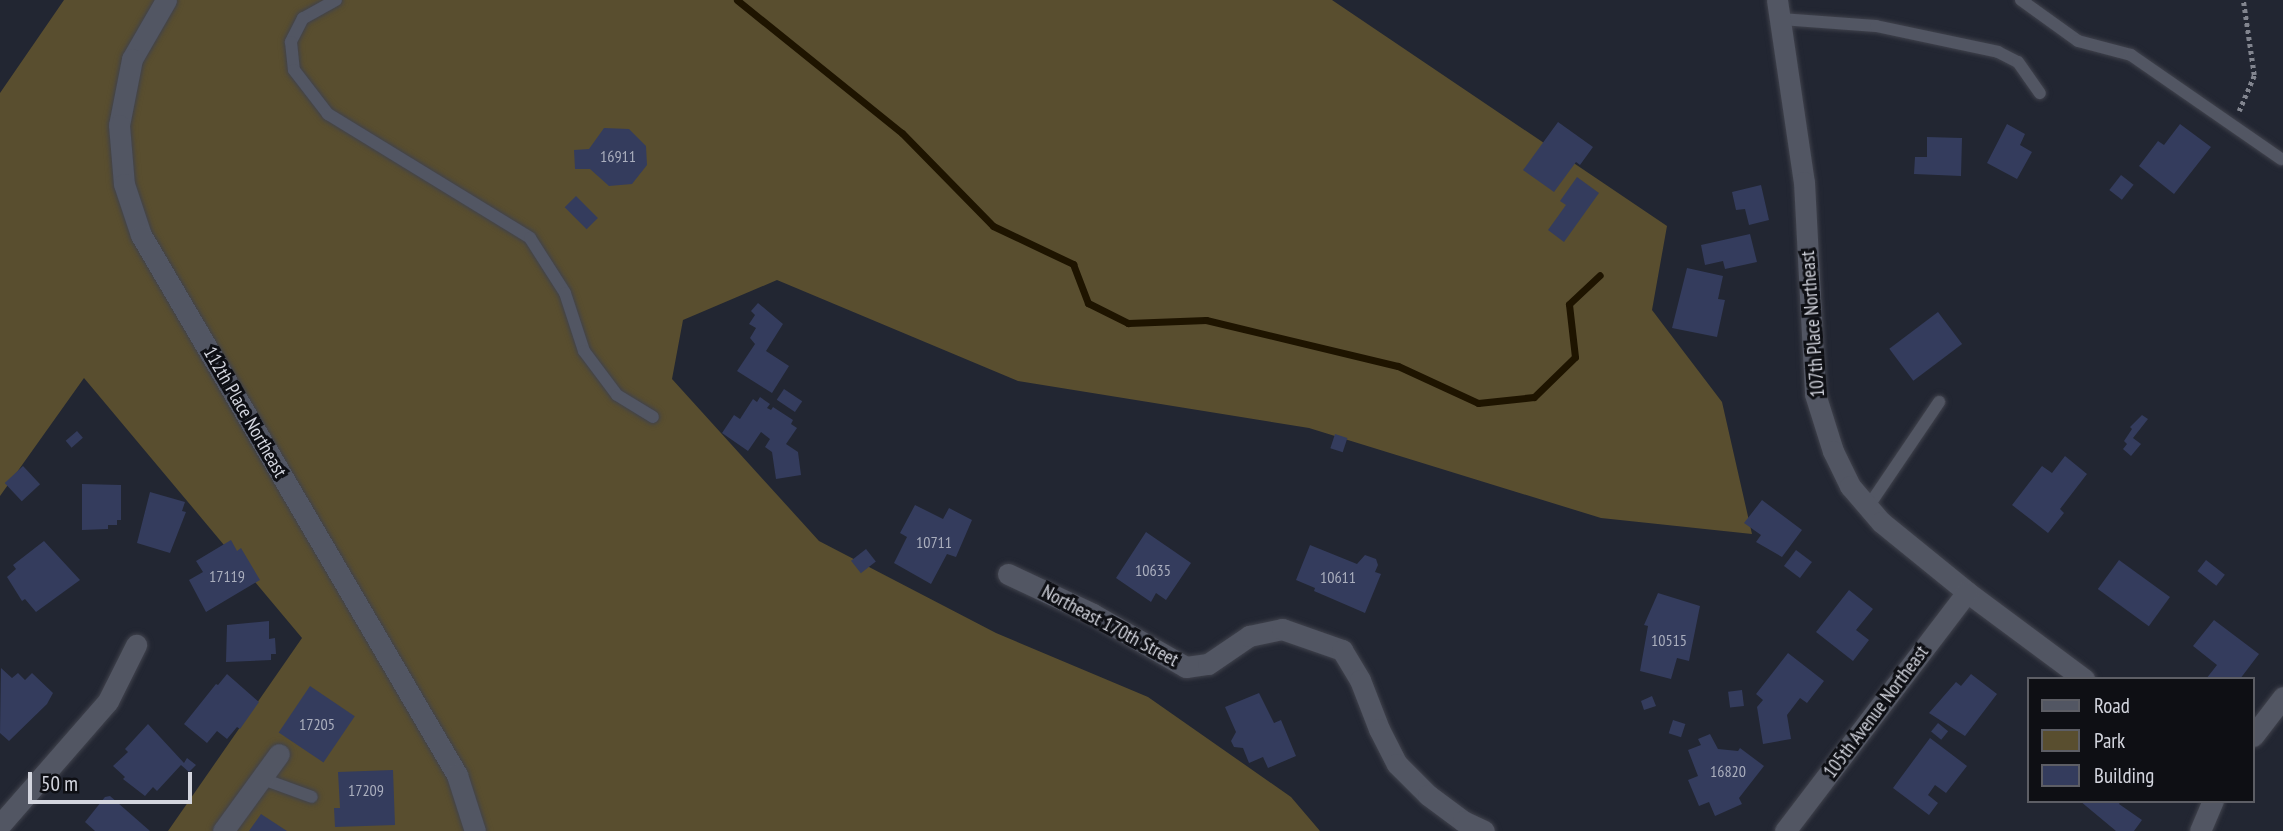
<!DOCTYPE html>
<html>
<head>
<meta charset="utf-8">
<style>
	body { margin:0 }
	#map { position:relative; width:2283px; height:831px; overflow:hidden; background:#222632; font-family:"PT Sans Narrow",sans-serif }
	div>[style] { position:absolute }
	.green>* { inset:0; background:#594e2f }
	.stream>* { height:7px; margin:-3.5px; padding:0 3.5px; transform-origin:3.5px; border-radius:3.5px; background:#1e1400 }
	.building>* { inset:0; background:#343c5d; transform-origin:0 0 }
	.path>* { height:4.5px; margin-top:-2.25px; transform-origin:0; background:repeating-linear-gradient(90deg,#82858f 0 3.5px,transparent 0 7px) }
	.roads { filter:drop-shadow(0 0 2px #40424c) drop-shadow(0 0 2px #40424c) }
	.lane>* { height:12px; margin:-6px; padding:0 6px; transform-origin:6px; border-radius:6px; background:#525663 }
	.street>* { height:21px; margin:-10.5px; padding:0 10.5px; transform-origin:10.5px; border-radius:10.5px; background:#525663 }
	span { translate:-50% -50%; white-space:nowrap; text-align:center; line-height:1.15; -webkit-text-stroke:6px #0e0f14; paint-order:stroke }
	.number-label { font-size:16px; color:#abafbe }
	.number-label span { -webkit-text-stroke-width:0 }
	.street-label { font-size:19px; color:#d3d5de }
	.legend { position:absolute; left:2027px; top:677px; width:228px; height:126px; box-sizing:border-box; background:#0e0f14; border:2px solid #5d5e65; margin:0; padding:9px 12px; list-style:none; font-size:21px; color:#d3d5de }
	.legend li { display:flex; align-items:center; gap:14px; height:35px }
	.legend b { width:35px; border:2px solid #5d5e65 }
	.scale { position:absolute; left:28px; top:772px; width:164px; height:32px; box-sizing:border-box; border:4px solid #d3d5de; border-top:0; padding-left:9px; font-size:21px; line-height:24px; white-space:nowrap; color:#d3d5de; -webkit-text-stroke:5px #0e0f14; paint-order:stroke }
</style>
</head>
<body>
<div id="map">
	<div class="green">
		<i style="clip-path:polygon(64px 0,1332px 0,1667px 226px,1652px 310px,1722px 402px,1752px 534px,1601px 518px,1309px 428px,1018px 381px,777px 280px,683px 320px,672px 379px,819px 541px,996px 633px,1148px 697px,1291px 797px,1320px 831px,168px 831px,302px 638px,84px 378px,0 496px,0 93px)"></i>
	</div>
	<div class="stream">
		<i style="left:737px;top:0;width:212px;rotate:38.9deg"></i>
		<i style="left:902px;top:133px;width:130px;rotate:45.6deg"></i>
		<i style="left:993px;top:226px;width:89px;rotate:25.4deg"></i>
		<i style="left:1073px;top:264px;width:42px;rotate:69deg"></i>
		<i style="left:1088px;top:303px;width:45px;rotate:26.6deg"></i>
		<i style="left:1128px;top:323px;width:78px;rotate:-2.2deg"></i>
		<i style="left:1206px;top:320px;width:197px;rotate:13.5deg"></i>
		<i style="left:1398px;top:366px;width:88px;rotate:24.8deg"></i>
		<i style="left:1478px;top:403px;width:56px;rotate:-6.1deg"></i>
		<i style="left:1534px;top:397px;width:57px;rotate:-44.3deg"></i>
		<i style="left:1575px;top:357px;width:53px;rotate:-96.5deg"></i>
		<i style="left:1569px;top:304px;width:42px;rotate:-43.1deg"></i>
	</div>
	<div class="building">
		<i style="clip-path:polygon(1558px 122px,1593px 147px,1580px 165px,1576px 162px,1554px 192px,1523px 170px)"></i>
		<i style="clip-path:polygon(2007px 124px,2025px 134px,2020px 145px,2032px 152px,2017px 179px,1987px 163px)"></i>
		<i style="clip-path:polygon(2180px 124px,2211px 147px,2174px 194px,2139px 166px,2158px 141px,2164px 145px)"></i>
		<i style="clip-path:polygon(604px 128px,629px 129px,646px 146px,647px 165px,632px 184px,609px 186px,590px 169px,575px 169px,574px 150px,589px 149px)"></i>
		<i style="clip-path:polygon(1927px 137px,1962px 138px,1961px 176px,1914px 174px,1915px 157px,1927px 157px)"></i>
		<i style="left:2121px;top:175px;width:16px;height:19px;rotate:38deg"></i>
		<i style="clip-path:polygon(1577px 177px,1599px 193px,1564px 242px,1548px 230px,1566px 205px,1560px 201px)"></i>
		<i style="clip-path:polygon(1761px 185px,1769px 220px,1749px 225px,1745px 209px,1736px 210px,1732px 192px)"></i>
		<i style="left:576px;top:196px;width:31px;height:16px;rotate:45deg"></i>
		<i style="clip-path:polygon(1750px 234px,1757px 262px,1725px 269px,1723px 261px,1705px 265px,1701px 245px)"></i>
		<i style="clip-path:polygon(1687px 268px,1723px 276px,1718px 299px,1725px 300px,1717px 337px,1672px 328px)"></i>
		<i style="clip-path:polygon(758px 303px,783px 324px,766px 351px,789px 366px,772px 393px,737px 371px,755px 344px,750px 338px,756px 328px,749px 324px,755px 315px,751px 311px)"></i>
		<i style="left:1938px;top:312px;width:40px;height:61px;rotate:53deg"></i>
		<i style="left:784px;top:389px;width:22px;height:13px;rotate:34deg"></i>
		<i style="clip-path:polygon(760px 397px,770px 404px,767px 408px,771px 410px,773px 407px,793px 420px,791px 424px,797px 428px,786px 444px,798px 452px,801px 475px,776px 479px,772px 452px,765px 447px,770px 439px,761px 432px,748px 451px,722px 433px,734px 415px,740px 419px,753px 399px,757px 402px)"></i>
		<i style="clip-path:polygon(2142px 415px,2148px 419px,2133px 438px,2141px 444px,2131px 456px,2123px 449px,2127px 444px,2124px 441px,2132px 429px,2130px 427px)"></i>
		<i style="left:77px;top:431px;width:9px;height:15px;rotate:49deg"></i>
		<i style="left:1335px;top:434px;width:13px;height:15px;rotate:18deg"></i>
		<i style="clip-path:polygon(2065px 456px,2087px 474px,2060px 509px,2064px 513px,2048px 533px,2012px 505px,2042px 466px,2052px 473px)"></i>
		<i style="left:23px;top:466px;width:25px;height:25px;rotate:47deg"></i>
		<i style="clip-path:polygon(82px 484px,121px 485px,121px 520px,117px 520px,117px 525px,108px 525px,108px 529px,82px 530px)"></i>
		<i style="clip-path:polygon(150px 492px,185px 502px,182px 511px,186px 512px,170px 553px,137px 543px)"></i>
		<i style="clip-path:polygon(1762px 500px,1802px 530px,1782px 557px,1756px 542px,1761px 535px,1744px 523px)"></i>
		<i style="clip-path:polygon(915px 505px,943px 519px,949px 508px,972px 520px,956px 557px,947px 554px,931px 584px,894px 563px,907px 537px,900px 533px)"></i>
		<i style="clip-path:polygon(1146px 532px,1191px 563px,1166px 600px,1156px 593px,1151px 602px,1116px 578px)"></i>
		<i style="clip-path:polygon(231px 540px,237px 551px,241px 548px,260px 580px,206px 612px,189px 580px,203px 572px,196px 561px)"></i>
		<i style="clip-path:polygon(44px 541px,80px 580px,36px 612px,25px 599px,22px 601px,7px 577px,16px 569px,13px 565px)"></i>
		<i style="clip-path:polygon(1310px 545px,1357px 564px,1365px 555px,1376px 559px,1378px 565px,1375px 572px,1381px 574px,1365px 613px,1314px 591px,1315px 588px,1296px 580px)"></i>
		<i style="left:866px;top:549px;width:16px;height:19px;rotate:52deg"></i>
		<i style="left:1796px;top:550px;width:20px;height:20px;rotate:37deg"></i>
		<i style="left:2119px;top:560px;width:63px;height:36px;rotate:36deg"></i>
		<i style="left:2206px;top:560px;width:24px;height:14px;rotate:38deg"></i>
		<i style="clip-path:polygon(1849px 590px,1873px 609px,1856px 630px,1869px 640px,1853px 661px,1816px 632px)"></i>
		<i style="clip-path:polygon(1658px 593px,1700px 606px,1689px 661px,1677px 658px,1671px 679px,1640px 671px,1648px 626px,1644px 625px)"></i>
		<i style="clip-path:polygon(2214px 620px,2259px 654px,2240px 679px,2206px 679px,2217px 665px,2193px 646px)"></i>
		<i style="clip-path:polygon(269px 621px,269px 639px,275px 638px,276px 654px,271px 654px,271px 660px,226px 662px,227px 625px)"></i>
		<i style="clip-path:polygon(1788px 653px,1824px 681px,1807px 703px,1800px 698px,1787px 715px,1791px 739px,1763px 744px,1757px 707px,1763px 700px,1756px 694px)"></i>
		<i style="clip-path:polygon(1px 668px,12px 678px,18px 673px,25px 680px,32px 673px,53px 693px,47px 704px,9px 741px,0 733px)"></i>
		<i style="clip-path:polygon(227px 674px,259px 702px,240px 729px,237px 727px,227px 739px,217px 731px,207px 743px,184px 724px,216px 684px,218px 685px)"></i>
		<i style="clip-path:polygon(1971px 674px,1997px 694px,1965px 736px,1929px 713px,1956px 682px,1961px 686px)"></i>
		<i style="left:310px;top:686px;width:54px;height:56px;rotate:34deg"></i>
		<i style="left:1742px;top:690px;width:16px;height:14px;rotate:83deg"></i>
		<i style="clip-path:polygon(1259px 693px,1274px 723px,1281px 720px,1296px 756px,1268px 768px,1263px 757px,1249px 763px,1243px 748px,1234px 747px,1231px 741px,1236px 732px,1225px 707px)"></i>
		<i style="clip-path:polygon(1652px 696px,1656px 706px,1644px 710px,1641px 701px)"></i>
		<i style="left:1673px;top:720px;width:13px;height:14px;rotate:18deg"></i>
		<i style="left:1938px;top:723px;width:13px;height:11px;rotate:39deg"></i>
		<i style="clip-path:polygon(148px 724px,184px 763px,187px 758px,196px 765px,189px 772px,181px 765px,157px 791px,153px 787px,145px 796px,123px 779px,125px 777px,113px 766px,128px 752px,125px 749px)"></i>
		<i style="clip-path:polygon(1710px 734px,1718px 749px,1738px 751px,1740px 748px,1764px 766px,1739px 798px,1742px 804px,1715px 816px,1709px 802px,1699px 806px,1688px 780px,1698px 776px,1688px 750px,1701px 745px,1698px 739px)"></i>
		<i style="clip-path:polygon(1930px 738px,1967px 766px,1946px 793px,1935px 785px,1928px 795px,1938px 803px,1929px 815px,1893px 788px)"></i>
		<i style="clip-path:polygon(393px 770px,395px 825px,335px 827px,334px 808px,340px 808px,338px 772px)"></i>
		<i style="clip-path:polygon(110px 796px,150px 831px,95px 831px,85px 822px,105px 797px)"></i>
		<i style="clip-path:polygon(2080px 801px,2121px 801px,2119px 804px,2142px 820px,2134px 831px,2116px 831px)"></i>
		<i style="clip-path:polygon(261px 814px,287px 831px,249px 831px)"></i>
	</div>
	<div class="path">
		<i style="left:2239px;top:111px;width:39px;rotate:-67deg"></i>
		<i style="left:2254px;top:75px;width:76px;rotate:-98.3deg"></i>
	</div>
	<div class="roads">
		<div class="lane">
			<i style="left:336px;top:0;width:38px;rotate:151deg"></i>
			<i style="left:303px;top:18px;width:27px;rotate:117deg"></i>
			<i style="left:291px;top:42px;width:28px;rotate:84deg"></i>
			<i style="left:294px;top:70px;width:56px;rotate:52.3deg"></i>
			<i style="left:328px;top:114px;width:237px;rotate:31.5deg"></i>
			<i style="left:530px;top:238px;width:65px;rotate:57.5deg"></i>
			<i style="left:565px;top:293px;width:61px;rotate:71.9deg"></i>
			<i style="left:584px;top:351px;width:55px;rotate:53.1deg"></i>
			<i style="left:617px;top:395px;width:42px;rotate:31.4deg"></i>
			<i style="left:2021px;top:0;width:70px;rotate:35.7deg"></i>
			<i style="left:2078px;top:41px;width:55px;rotate:14.8deg"></i>
			<i style="left:2131px;top:55px;width:183px;rotate:34.7deg"></i>
			<i style="left:1781px;top:19px;width:95px;rotate:4.2deg"></i>
			<i style="left:1876px;top:26px;width:125px;rotate:12deg"></i>
			<i style="left:1998px;top:52px;width:22px;rotate:27deg"></i>
			<i style="left:2018px;top:62px;width:38px;rotate:55deg"></i>
			<i style="left:1868px;top:507px;width:127px;rotate:-55.9deg"></i>
			<i style="left:260px;top:778px;width:55px;rotate:20.1deg"></i>
		</div>
		<div class="street">
			<i style="left:166px;top:0;width:68px;rotate:120deg"></i>
			<i style="left:132px;top:59px;width:67px;rotate:101.1deg"></i>
			<i style="left:119px;top:125px;width:59px;rotate:85.2deg"></i>
			<i style="left:124px;top:184px;width:54px;rotate:71.6deg"></i>
			<i style="left:141px;top:235px;width:626px;rotate:59.66deg"></i>
			<i style="left:457px;top:775px;width:59px;rotate:72.2deg"></i>
			<i style="left:1777px;top:0;width:184px;rotate:81.6deg"></i>
			<i style="left:1804px;top:182px;width:212px;rotate:87deg"></i>
			<i style="left:1815px;top:394px;width:60px;rotate:72.5deg"></i>
			<i style="left:1833px;top:451px;width:39px;rotate:64deg"></i>
			<i style="left:1850px;top:486px;width:48px;rotate:49.3deg"></i>
			<i style="left:1881px;top:522px;width:111px;rotate:39.1deg"></i>
			<i style="left:1967px;top:592px;width:146px;rotate:36.6deg"></i>
			<i style="left:1008px;top:574px;width:94px;rotate:25.2deg"></i>
			<i style="left:1093px;top:614px;width:107px;rotate:29.7deg"></i>
			<i style="left:1186px;top:667px;width:22px;rotate:-8deg"></i>
			<i style="left:1208px;top:664px;width:50px;rotate:-34.3deg"></i>
			<i style="left:1249px;top:636px;width:34px;rotate:-12deg"></i>
			<i style="left:1282px;top:629px;width:64px;rotate:19.3deg"></i>
			<i style="left:1342px;top:650px;width:35px;rotate:59deg"></i>
			<i style="left:1360px;top:680px;width:53px;rotate:68.8deg"></i>
			<i style="left:1379px;top:729px;width:39px;rotate:63deg"></i>
			<i style="left:1397px;top:764px;width:44px;rotate:45deg"></i>
			<i style="left:1428px;top:795px;width:44px;rotate:36.6deg"></i>
			<i style="left:1463px;top:821px;width:23px;rotate:25deg"></i>
			<i style="left:2253px;top:736px;width:49px;rotate:-52.4deg"></i>
			<i style="left:0;top:825px;width:164px;rotate:-48.9deg"></i>
			<i style="left:108px;top:701px;width:63px;rotate:-63.4deg"></i>
			<i style="left:223px;top:831px;width:95px;rotate:-54deg"></i>
			<i style="left:1785px;top:831px;width:300px;rotate:-52.7deg"></i>
			<i style="left:2200px;top:831px;width:33px;rotate:-67deg"></i>
		</div>
	</div>
	<div class="number-label">
		<span style="left:618px;top:156px">16911</span>
		<span style="left:934px;top:542px">10711</span>
		<span style="left:1153px;top:570px">10635</span>
		<span style="left:227px;top:576px">17119</span>
		<span style="left:1338px;top:577px">10611</span>
		<span style="left:1669px;top:640px">10515</span>
		<span style="left:317px;top:724px">17205</span>
		<span style="left:1728px;top:771px">16820</span>
		<span style="left:366px;top:790px">17209</span>
	</div>
	<div class="street-label">
		<span style="left:1813px;top:324px;rotate:-94deg">107th Place Northeast</span>
		<span style="left:245px;top:412px;rotate:60deg">112th Place Northeast</span>
		<span style="left:1110px;top:626px;rotate:28deg">Northeast 170th Street</span>
		<span style="left:1876px;top:712px;rotate:-53deg">105th Avenue Northeast</span>
	</div>
	<ul class="legend">
	<li><b style="height:9px;background:#525663"></b>Road</li>
	<li><b style="height:19px;background:#594e2f"></b>Park</li>
	<li><b style="height:19px;background:#343c5d"></b>Building</li>
	</ul>
	<div class="scale">50 m</div>
</div>
</body>
</html>
